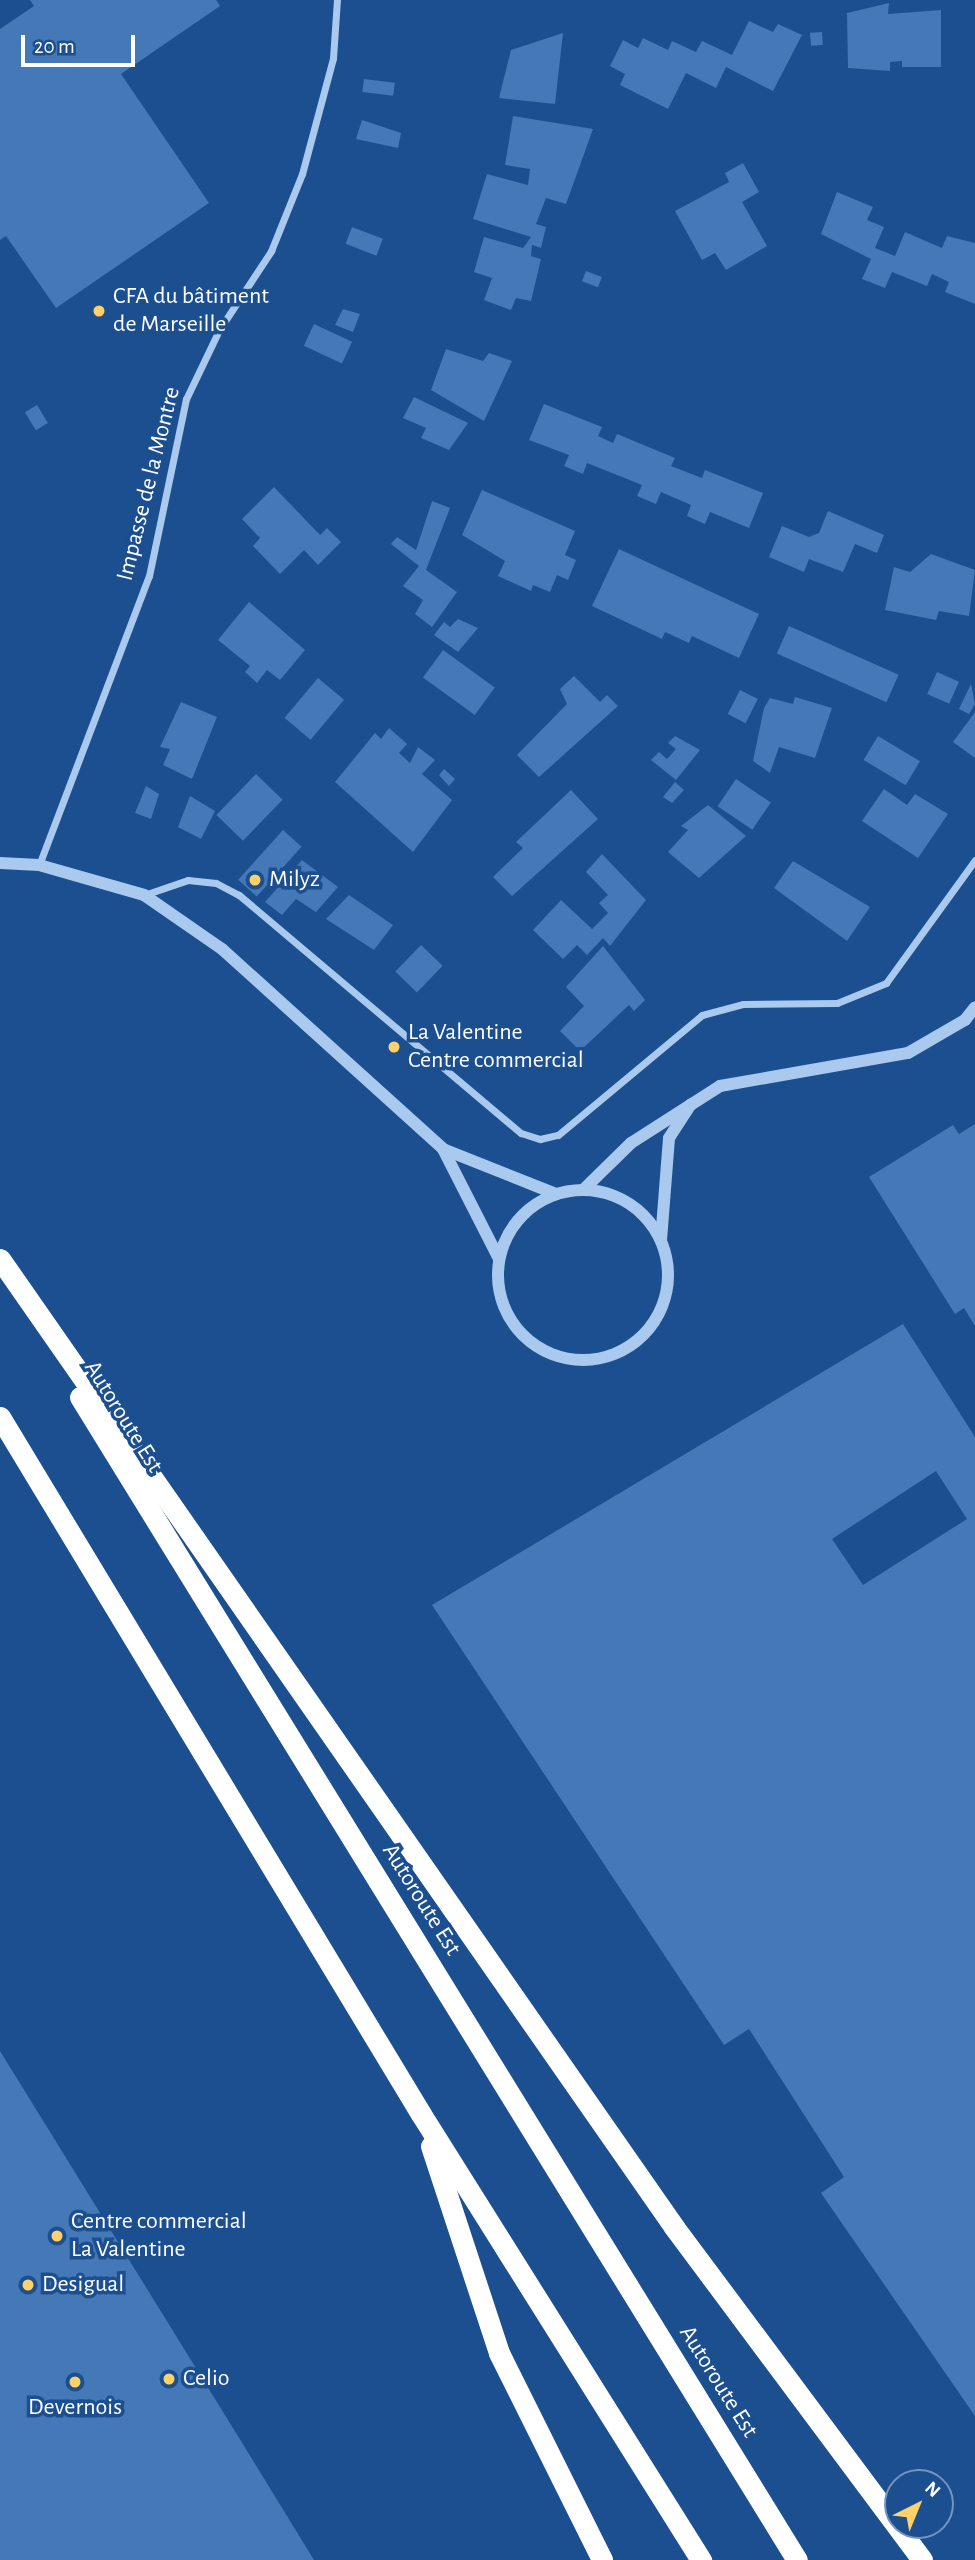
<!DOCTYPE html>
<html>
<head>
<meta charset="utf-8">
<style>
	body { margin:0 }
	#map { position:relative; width:975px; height:2560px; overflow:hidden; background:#1b4f8f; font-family:"Alegreya Sans",sans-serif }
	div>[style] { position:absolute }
	.building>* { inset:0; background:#4478b7; transform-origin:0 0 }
	.minor>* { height:7px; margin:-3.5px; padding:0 3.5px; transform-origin:3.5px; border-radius:3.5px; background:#a9c9ee }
	.tertiary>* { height:12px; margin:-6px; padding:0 6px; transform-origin:6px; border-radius:6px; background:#a9c9ee }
	.tertiary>.ring { margin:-6px; padding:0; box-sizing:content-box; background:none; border:12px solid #a9c9ee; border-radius:50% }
	.motorway>* { height:21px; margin:-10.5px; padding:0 10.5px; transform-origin:10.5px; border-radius:10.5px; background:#fff }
	.dots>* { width:19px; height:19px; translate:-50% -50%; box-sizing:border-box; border:4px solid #1b4f8f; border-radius:50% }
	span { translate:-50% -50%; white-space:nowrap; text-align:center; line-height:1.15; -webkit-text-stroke:7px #1b4f8f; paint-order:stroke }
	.poi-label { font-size:24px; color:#fff }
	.left { translate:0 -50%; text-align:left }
	.street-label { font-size:24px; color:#fff }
	.north { position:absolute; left:884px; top:2469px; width:70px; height:70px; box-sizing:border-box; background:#1b4f8f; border:2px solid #7695bc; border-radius:50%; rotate:43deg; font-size:19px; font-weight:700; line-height:28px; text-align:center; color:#fff }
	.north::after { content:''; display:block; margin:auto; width:24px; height:32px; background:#ffd166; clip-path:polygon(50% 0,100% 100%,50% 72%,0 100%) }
	.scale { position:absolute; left:21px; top:35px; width:114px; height:32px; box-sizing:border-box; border:4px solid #fff; border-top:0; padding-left:9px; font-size:21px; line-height:24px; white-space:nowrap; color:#fff; -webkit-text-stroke:5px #1b4f8f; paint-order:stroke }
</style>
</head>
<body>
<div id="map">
	<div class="building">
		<i style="clip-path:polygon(30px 0,216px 0,220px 6px,121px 74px,209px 203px,56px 308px,6px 236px,0 240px,0 29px,34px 6px)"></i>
		<i style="clip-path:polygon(889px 3px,888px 14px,941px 10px,941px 67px,902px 67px,902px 61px,890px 62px,890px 71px,848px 68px,847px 13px)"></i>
		<i style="clip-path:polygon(749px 21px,773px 32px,778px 24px,802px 35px,773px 91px,726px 67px,716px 88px,686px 73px,668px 109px,620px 85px,625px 74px,610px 66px,623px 40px,638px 48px,643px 38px,668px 50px,672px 41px,696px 52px,702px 41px,732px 55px)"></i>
		<i style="left:822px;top:32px;width:13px;height:12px;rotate:86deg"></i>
		<i style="clip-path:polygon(563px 33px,555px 104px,499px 98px,511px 50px)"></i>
		<i style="left:364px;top:79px;width:31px;height:13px;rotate:7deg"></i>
		<i style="clip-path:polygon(513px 116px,593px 129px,566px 204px,546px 198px,536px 224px,546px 227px,541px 248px,532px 245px,531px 256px,541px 259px,531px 301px,516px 298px,511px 310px,484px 300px,492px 278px,474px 272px,484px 237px,523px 248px,531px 237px,473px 219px,487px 174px,528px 185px,530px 169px,505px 165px)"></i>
		<i style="clip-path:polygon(362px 120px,401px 133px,398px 148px,356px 139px)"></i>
		<i style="clip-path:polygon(743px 163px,759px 192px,742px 202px,767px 246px,726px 270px,715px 253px,702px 260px,675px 211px,729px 182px,725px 173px)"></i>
		<i style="clip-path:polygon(837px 192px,873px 207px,867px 220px,884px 227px,875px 248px,895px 256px,905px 232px,942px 248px,947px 236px,975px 243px,975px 304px,945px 292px,949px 282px,932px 274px,927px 286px,892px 272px,885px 288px,862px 279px,871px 259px,821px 234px)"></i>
		<i style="left:352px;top:227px;width:33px;height:18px;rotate:21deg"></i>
		<i style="left:586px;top:271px;width:17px;height:11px;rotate:21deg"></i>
		<i style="clip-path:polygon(343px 309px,360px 314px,353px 332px,335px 325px)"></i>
		<i style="left:314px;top:324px;width:42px;height:24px;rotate:25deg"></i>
		<i style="clip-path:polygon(446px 349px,483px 361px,489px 353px,512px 361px,484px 421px,431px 390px)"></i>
		<i style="clip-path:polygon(414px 397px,468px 423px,449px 450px,421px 438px,426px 428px,403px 418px)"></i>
		<i style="clip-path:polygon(544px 404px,602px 427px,598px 436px,613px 443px,617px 434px,675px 458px,671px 466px,702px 478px,705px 470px,763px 493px,749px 528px,710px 512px,705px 524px,687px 516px,691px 505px,661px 492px,656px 504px,637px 496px,642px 485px,587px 463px,583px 474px,564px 466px,569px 455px,529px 440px)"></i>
		<i style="left:37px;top:405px;width:21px;height:14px;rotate:59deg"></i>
		<i style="clip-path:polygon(274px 487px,320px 535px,327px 528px,341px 542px,318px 565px,304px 550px,280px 574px,253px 546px,260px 538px,242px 519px)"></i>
		<i style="clip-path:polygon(482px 490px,575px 531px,565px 555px,576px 560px,568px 580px,557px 575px,550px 592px,533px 585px,531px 591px,498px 576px,505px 561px,462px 535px)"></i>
		<i style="clip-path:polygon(432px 501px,450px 508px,426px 570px,457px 592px,432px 627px,415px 614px,423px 600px,403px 586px,419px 566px,391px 544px,397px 537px,416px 550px)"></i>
		<i style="clip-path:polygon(828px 511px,884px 535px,877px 553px,855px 544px,843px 572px,809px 559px,804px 572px,769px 557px,782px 526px,809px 537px,819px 533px)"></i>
		<i style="clip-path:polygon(619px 549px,759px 614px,739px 658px,692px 636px,689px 643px,665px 632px,662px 639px,592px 606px)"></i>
		<i style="clip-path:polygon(931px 554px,975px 570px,969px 616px,939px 611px,936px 620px,885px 610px,894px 567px,910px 572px)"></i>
		<i style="clip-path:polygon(249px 602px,305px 650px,280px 680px,267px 670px,257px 683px,245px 672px,250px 666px,218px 640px)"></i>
		<i style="clip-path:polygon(458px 619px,478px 628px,458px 652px,434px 635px,444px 622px,450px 627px)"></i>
		<i style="left:789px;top:626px;width:120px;height:30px;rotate:24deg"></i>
		<i style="left:443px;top:650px;width:64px;height:34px;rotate:36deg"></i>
		<i style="left:937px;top:672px;width:24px;height:24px;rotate:24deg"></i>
		<i style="clip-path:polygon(574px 676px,600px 702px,607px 695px,618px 706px,539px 777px,517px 755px,567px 704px,560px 689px)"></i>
		<i style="left:318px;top:678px;width:34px;height:52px;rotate:40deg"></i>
		<i style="clip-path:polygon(971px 684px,975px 704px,969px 714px,959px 709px)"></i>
		<i style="left:740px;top:690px;width:20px;height:27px;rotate:27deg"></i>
		<i style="clip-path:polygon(795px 697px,832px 708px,815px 758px,779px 747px,770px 773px,753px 761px,764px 708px,770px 698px,793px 704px)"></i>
		<i style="clip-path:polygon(181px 702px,217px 717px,192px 779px,163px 765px,170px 749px,160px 747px)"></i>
		<i style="clip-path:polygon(975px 712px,975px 758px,953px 742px)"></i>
		<i style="clip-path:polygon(389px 728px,407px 744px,399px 753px,410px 763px,418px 747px,435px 760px,422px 774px,452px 800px,413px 852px,335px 782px,375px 733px,381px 739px)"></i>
		<i style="clip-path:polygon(675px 736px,700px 750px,676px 780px,651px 760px,659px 752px,667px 759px,676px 749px,668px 743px)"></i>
		<i style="left:878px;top:736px;width:49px;height:28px;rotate:31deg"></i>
		<i style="clip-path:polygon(444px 769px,455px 779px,449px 786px,439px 775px)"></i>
		<i style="left:256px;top:774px;width:37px;height:57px;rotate:44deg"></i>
		<i style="left:736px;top:779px;width:42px;height:33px;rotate:34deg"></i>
		<i style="clip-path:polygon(675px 782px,684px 790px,672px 803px,663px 797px)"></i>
		<i style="clip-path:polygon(146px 786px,159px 794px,151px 819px,135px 813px)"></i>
		<i style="clip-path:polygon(884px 789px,907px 805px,915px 794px,948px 814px,918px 858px,862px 821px)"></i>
		<i style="clip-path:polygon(571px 790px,598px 819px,512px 896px,493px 877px,523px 848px,516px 842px)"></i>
		<i style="clip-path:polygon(190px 796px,215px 811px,201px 839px,178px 827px)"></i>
		<i style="clip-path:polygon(708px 805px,746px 836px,699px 878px,668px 852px,688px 830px,681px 826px)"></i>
		<i style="left:283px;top:830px;width:25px;height:67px;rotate:42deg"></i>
		<i style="clip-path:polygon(602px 854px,646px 900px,610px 946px,603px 938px,587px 955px,577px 945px,563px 959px,533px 930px,561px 900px,592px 929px,608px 913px,599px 903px,608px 895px,586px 872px)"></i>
		<i style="clip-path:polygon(302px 860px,338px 887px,316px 912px,296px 899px,282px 915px,265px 902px)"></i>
		<i style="clip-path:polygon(793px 861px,870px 907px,847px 941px,774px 888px)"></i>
		<i style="clip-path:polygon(349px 895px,393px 925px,374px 950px,326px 919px)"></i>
		<i style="left:421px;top:945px;width:30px;height:37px;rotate:44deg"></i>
		<i style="clip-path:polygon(603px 946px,645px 1000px,634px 1011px,629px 1005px,580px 1051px,560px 1031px,584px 1006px,566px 987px)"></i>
		<i style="clip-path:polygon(975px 1124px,975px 1326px,964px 1308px,955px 1314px,869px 1177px,953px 1125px,959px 1134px)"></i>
		<i style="clip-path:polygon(evenodd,903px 1324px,975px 1437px,975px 2416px,821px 2193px,844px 2177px,749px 2029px,724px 2045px,432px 1605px,903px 1324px,936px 1471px,967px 1519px,863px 1585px,832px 1539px,936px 1471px)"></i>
		<i style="clip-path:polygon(0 2051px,241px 2441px,314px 2560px,0 2560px)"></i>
	</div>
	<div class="minor">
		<i style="left:39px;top:865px;width:309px;rotate:-69.2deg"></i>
		<i style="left:149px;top:576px;width:181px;rotate:-78.2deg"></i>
		<i style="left:186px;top:399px;width:76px;rotate:-64.4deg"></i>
		<i style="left:219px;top:330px;width:95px;rotate:-56.6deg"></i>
		<i style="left:271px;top:251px;width:83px;rotate:-68.1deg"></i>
		<i style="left:302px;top:174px;width:120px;rotate:-75deg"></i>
		<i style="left:333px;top:58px;width:58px;rotate:-86.1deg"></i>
		<i style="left:144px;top:895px;width:46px;rotate:-18.8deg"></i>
		<i style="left:188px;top:880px;width:28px;rotate:6deg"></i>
		<i style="left:216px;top:883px;width:26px;rotate:28deg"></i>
		<i style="left:239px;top:895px;width:369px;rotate:40.2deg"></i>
		<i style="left:521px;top:1133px;width:20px;rotate:18deg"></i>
		<i style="left:540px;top:1139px;width:18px;rotate:-13deg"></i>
		<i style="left:558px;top:1135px;width:187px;rotate:-39.8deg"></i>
		<i style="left:702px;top:1015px;width:42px;rotate:-15deg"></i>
		<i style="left:743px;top:1004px;width:94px;rotate:-0.6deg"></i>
		<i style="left:837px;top:1003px;width:53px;rotate:-22.2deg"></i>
		<i style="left:886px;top:983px;width:152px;rotate:-54.1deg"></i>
	</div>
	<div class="tertiary">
		<i style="left:0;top:863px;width:39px;rotate:3deg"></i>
		<i style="left:39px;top:865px;width:109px;rotate:15.9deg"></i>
		<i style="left:144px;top:895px;width:95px;rotate:34.7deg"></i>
		<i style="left:222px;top:949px;width:298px;rotate:42.1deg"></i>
		<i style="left:443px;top:1149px;width:123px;rotate:63deg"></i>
		<i style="left:443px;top:1149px;width:122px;rotate:21.7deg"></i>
		<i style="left:583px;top:1190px;width:67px;rotate:-44.4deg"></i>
		<i style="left:631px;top:1143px;width:106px;rotate:-32.6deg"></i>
		<i style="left:720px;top:1086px;width:191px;rotate:-10deg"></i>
		<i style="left:908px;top:1053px;width:66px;rotate:-30.1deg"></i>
		<i style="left:965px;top:1020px;width:16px;rotate:-52deg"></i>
		<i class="ring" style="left:498px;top:1190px;width:158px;height:158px"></i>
		<i style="left:661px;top:1240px;width:102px;rotate:-85.5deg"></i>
		<i style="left:669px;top:1138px;width:40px;rotate:-57.1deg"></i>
	</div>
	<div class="motorway">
		<i style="left:0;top:1259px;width:1180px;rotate:55.15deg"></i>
		<i style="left:674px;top:2227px;width:415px;rotate:53.3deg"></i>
		<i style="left:80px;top:1397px;width:1366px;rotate:58.35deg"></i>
		<i style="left:0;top:1417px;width:814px;rotate:58.87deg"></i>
		<i style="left:421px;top:2114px;width:527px;rotate:57.88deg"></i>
		<i style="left:431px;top:2146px;width:218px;rotate:71.8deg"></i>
		<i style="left:499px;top:2353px;width:231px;rotate:63.5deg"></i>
	</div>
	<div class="dots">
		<i style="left:99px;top:311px;background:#ffd166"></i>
		<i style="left:255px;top:880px;background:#ffd166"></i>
		<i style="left:394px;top:1047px;background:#ffd166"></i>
		<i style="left:57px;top:2236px;background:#ffd166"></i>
		<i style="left:28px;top:2285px;background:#ffd166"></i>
		<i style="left:169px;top:2379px;background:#ffd166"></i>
		<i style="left:75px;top:2382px;background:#ffd166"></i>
	</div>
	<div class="poi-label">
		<span class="left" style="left:113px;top:311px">CFA du bâtiment<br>de Marseille</span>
		<span class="left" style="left:269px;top:880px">Milyz</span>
		<span class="left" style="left:408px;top:1047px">La Valentine<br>Centre commercial</span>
		<span class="left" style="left:71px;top:2236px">Centre commercial<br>La Valentine</span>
		<span class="left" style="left:42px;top:2285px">Desigual</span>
		<span class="left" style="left:183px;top:2379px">Celio</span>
		<span style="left:75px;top:2408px">Devernois</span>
	</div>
	<div class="street-label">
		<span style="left:149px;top:484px;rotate:-76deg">Impasse de la Montre</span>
		<span style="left:123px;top:1417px;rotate:58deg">Autoroute Est</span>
		<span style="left:421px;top:1900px;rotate:58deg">Autoroute Est</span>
		<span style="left:718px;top:2382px;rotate:58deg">Autoroute Est</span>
	</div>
	<div class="north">N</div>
	<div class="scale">20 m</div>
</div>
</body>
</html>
